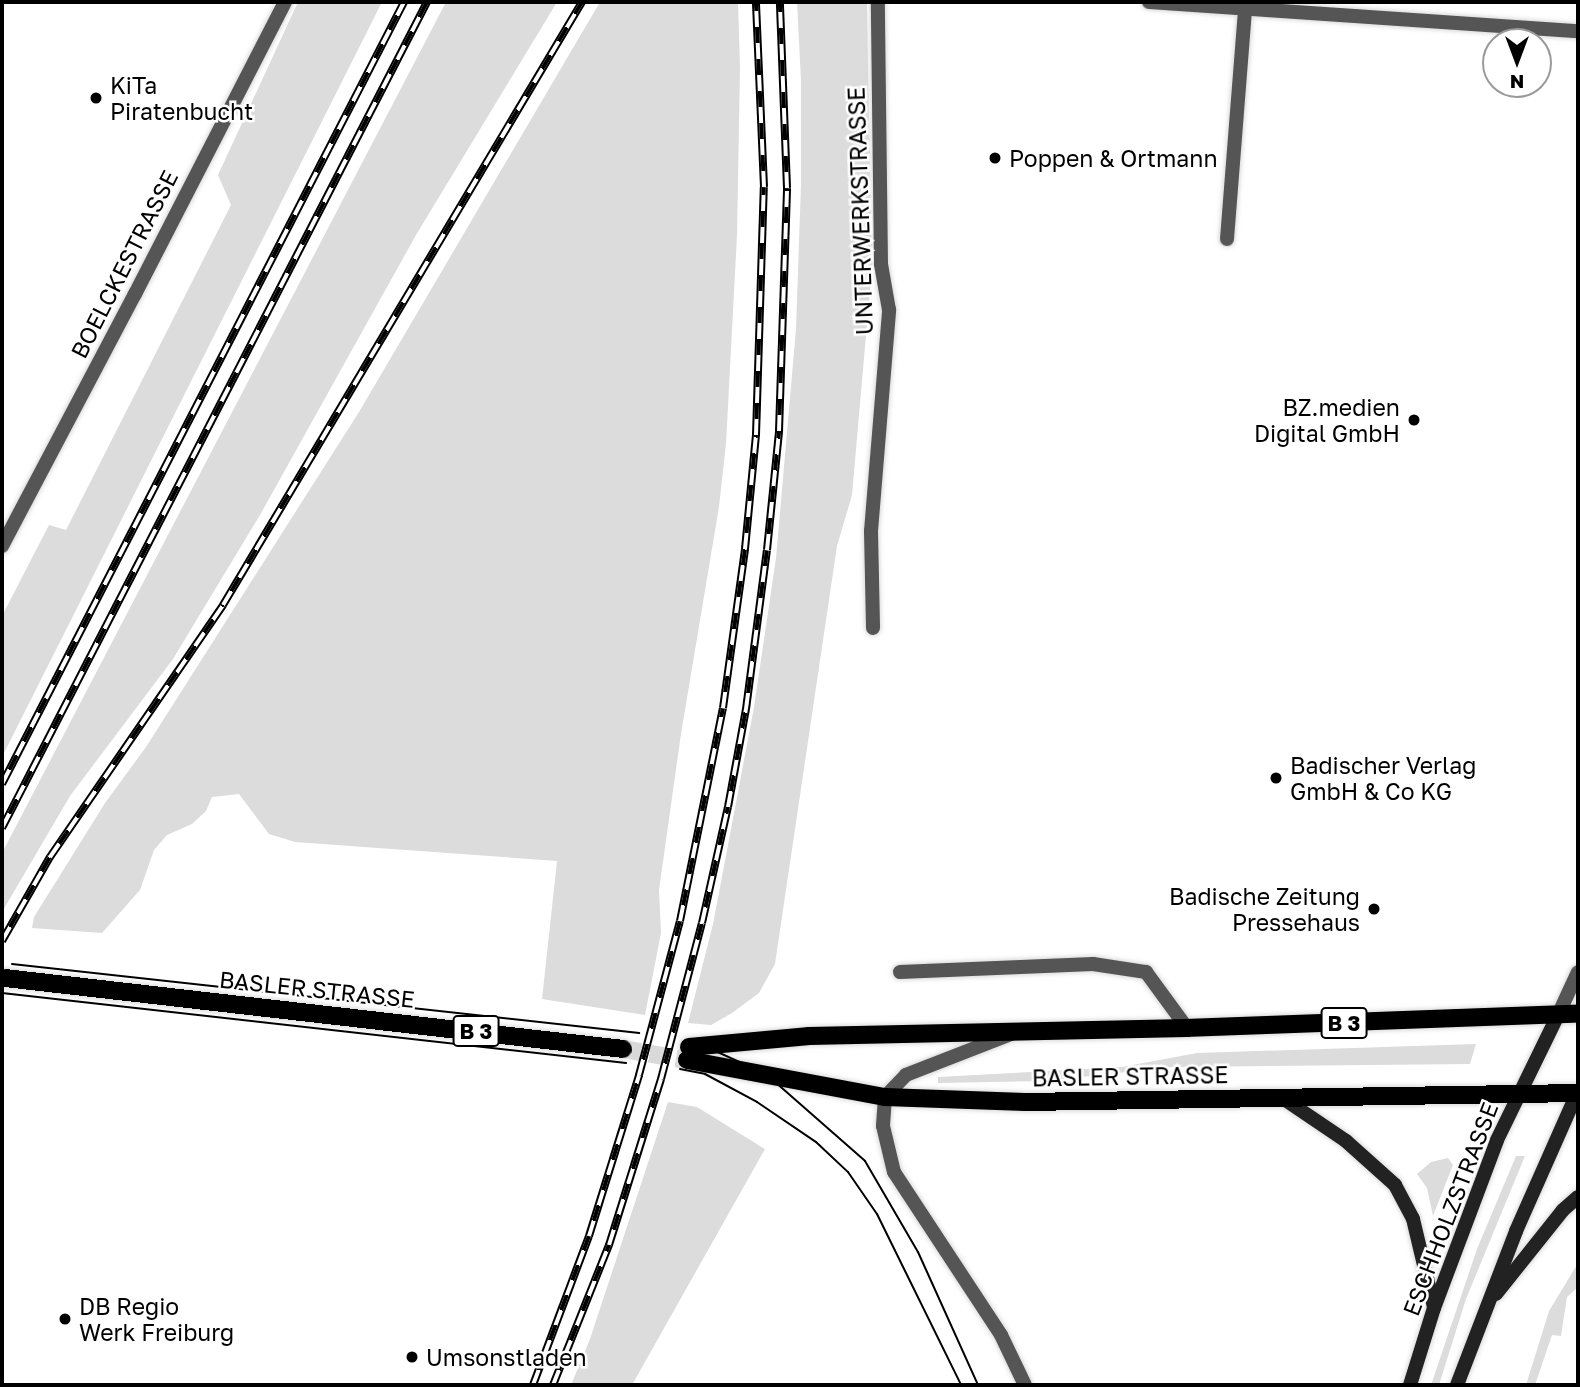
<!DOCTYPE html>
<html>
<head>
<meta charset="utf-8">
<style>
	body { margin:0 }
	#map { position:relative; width:1580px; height:1387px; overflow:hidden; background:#fff; font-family:"Golos Text",sans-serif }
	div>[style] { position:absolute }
	.green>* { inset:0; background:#dcdcdc }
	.primary-tunnel>* { height:18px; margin-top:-9px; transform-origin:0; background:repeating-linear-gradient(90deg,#d9d9d9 0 18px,transparent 0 27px) }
	.roads { filter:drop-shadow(0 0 2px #dbdbdb) drop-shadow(0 0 2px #dbdbdb) }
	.service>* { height:14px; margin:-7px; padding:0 7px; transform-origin:7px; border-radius:7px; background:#555 }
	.minor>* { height:14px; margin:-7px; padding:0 7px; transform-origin:7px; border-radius:7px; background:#555 }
	.tertiary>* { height:14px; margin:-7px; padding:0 7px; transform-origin:7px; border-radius:7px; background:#555 }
	.secondary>* { height:14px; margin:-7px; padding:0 7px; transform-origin:7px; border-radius:7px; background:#222 }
	.primary>* { height:18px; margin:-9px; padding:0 9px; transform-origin:9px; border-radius:9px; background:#000 }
	.tram>* { height:2px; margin:-1px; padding:0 1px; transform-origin:1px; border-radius:1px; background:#000 }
	.rail>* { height:8px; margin-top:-4px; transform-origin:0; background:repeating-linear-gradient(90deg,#fff 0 16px,#000 0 32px); box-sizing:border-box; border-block:2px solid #000 }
	.dots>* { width:19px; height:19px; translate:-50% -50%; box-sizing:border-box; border:4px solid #fff; border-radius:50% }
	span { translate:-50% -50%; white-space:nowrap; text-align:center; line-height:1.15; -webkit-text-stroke:5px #fff; paint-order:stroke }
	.shield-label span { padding:2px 5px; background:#fff; border:2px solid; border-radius:5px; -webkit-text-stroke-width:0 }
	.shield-label { font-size:21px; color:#000; font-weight:700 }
	.poi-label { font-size:23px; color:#000 }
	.left { translate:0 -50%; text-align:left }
	.right { translate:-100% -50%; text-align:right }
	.street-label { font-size:23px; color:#000 }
	.frame { position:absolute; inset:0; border:4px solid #000; pointer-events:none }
	.north { position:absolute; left:1482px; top:28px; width:70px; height:70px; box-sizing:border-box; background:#fff; border:2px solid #999; border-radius:50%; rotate:180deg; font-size:19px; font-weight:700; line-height:28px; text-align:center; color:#000 }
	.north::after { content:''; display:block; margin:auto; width:24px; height:32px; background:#000; clip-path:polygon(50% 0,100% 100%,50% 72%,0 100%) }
</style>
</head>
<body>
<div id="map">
	<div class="green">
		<i style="clip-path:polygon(298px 2px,382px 2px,2px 757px,2px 616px,49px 525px,66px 530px,231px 205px,218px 175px)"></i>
		<i style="clip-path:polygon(446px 2px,557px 2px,416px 235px,260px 515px,173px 659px,70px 796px,2px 912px,2px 853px)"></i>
		<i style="clip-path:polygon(600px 2px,738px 2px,740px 68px,737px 235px,726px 444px,719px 507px,681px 734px,659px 890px,661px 933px,645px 1015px,542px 999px,557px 861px,295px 842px,269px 834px,239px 794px,212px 797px,206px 811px,192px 824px,167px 835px,154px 850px,140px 890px,102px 933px,32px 928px,34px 917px,105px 803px,146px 747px,359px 412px)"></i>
		<i style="clip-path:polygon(797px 2px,867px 2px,872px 267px,852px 495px,837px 546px,775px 964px,759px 993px,732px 1013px,711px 1025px,688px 1023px,713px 924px,735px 808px,754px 707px,776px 558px,796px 329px,801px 184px,801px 81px)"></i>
		<i style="clip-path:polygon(1476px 1044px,1470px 1064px,1173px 1067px,1044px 1081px,938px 1083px,938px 1077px,1122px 1067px,1197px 1053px)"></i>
		<i style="clip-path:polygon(668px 1102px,697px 1107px,765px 1149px,632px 1385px,571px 1385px,590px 1339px)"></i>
		<i style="clip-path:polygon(1516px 1156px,1525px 1156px,1466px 1299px,1439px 1385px,1431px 1385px,1477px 1249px)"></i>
		<i style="clip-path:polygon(1448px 1158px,1453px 1165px,1433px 1216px,1427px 1188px,1417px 1174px,1431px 1162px)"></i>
		<i style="clip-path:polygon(1578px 1263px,1578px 1287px,1567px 1297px,1561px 1336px,1552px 1335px,1535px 1385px,1526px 1385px,1549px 1311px)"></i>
	</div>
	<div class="primary-tunnel">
		<i style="left:623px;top:1049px;width:65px;rotate:9.8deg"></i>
	</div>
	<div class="roads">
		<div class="service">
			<i style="left:1149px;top:2px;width:430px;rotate:3.9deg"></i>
			<i style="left:1227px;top:239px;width:232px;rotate:-85.5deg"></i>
			<i style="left:871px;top:531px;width:97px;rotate:88.8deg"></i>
			<i style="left:2px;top:546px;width:285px;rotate:-62.2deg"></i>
			<i style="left:900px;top:972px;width:193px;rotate:-2.4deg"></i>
			<i style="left:1093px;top:964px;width:54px;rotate:8.6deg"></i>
			<i style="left:1146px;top:972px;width:69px;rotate:53.8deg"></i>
			<i style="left:1011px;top:1034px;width:113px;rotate:158.7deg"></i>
			<i style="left:906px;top:1075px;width:30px;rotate:134deg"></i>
			<i style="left:885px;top:1097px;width:29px;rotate:94deg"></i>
			<i style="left:883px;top:1126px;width:47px;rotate:76.6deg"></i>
			<i style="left:894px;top:1172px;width:195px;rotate:56.7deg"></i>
			<i style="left:1001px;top:1335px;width:55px;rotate:64.4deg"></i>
		</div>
		<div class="minor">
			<i style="left:135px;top:294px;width:328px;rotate:-62.8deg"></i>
			<i style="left:871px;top:531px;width:222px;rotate:-85.3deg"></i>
			<i style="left:889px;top:310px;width:47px;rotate:-99.9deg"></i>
			<i style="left:881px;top:264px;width:262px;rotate:-90.7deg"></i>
		</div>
		<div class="tertiary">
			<i style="left:1558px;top:1015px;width:47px;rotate:-65.1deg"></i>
		</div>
		<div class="secondary">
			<i style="left:1284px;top:1099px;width:75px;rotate:34.1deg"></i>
			<i style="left:1346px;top:1141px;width:66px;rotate:41.9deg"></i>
			<i style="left:1395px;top:1185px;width:38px;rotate:62deg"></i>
			<i style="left:1413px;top:1219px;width:90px;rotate:76.6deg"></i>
			<i style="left:1496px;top:1294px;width:107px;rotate:-51.4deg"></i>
			<i style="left:1563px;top:1210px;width:20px;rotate:-41deg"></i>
			<i style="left:1410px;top:1385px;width:81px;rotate:-72.7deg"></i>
			<i style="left:1434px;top:1308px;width:179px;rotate:-69.4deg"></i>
			<i style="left:1497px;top:1140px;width:139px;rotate:-64deg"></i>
			<i style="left:1457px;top:1385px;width:165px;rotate:-69deg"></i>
			<i style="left:1516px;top:1231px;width:153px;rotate:-66.1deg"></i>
		</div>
		<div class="primary">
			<i style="left:5px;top:978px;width:622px;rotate:6.55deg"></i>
			<i style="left:689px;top:1047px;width:121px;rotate:-5.2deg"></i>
			<i style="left:809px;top:1036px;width:378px;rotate:-1.2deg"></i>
			<i style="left:1187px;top:1028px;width:391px;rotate:-2.1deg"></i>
			<i style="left:687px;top:1060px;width:201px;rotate:10.6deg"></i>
			<i style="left:885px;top:1097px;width:140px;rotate:2deg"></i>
			<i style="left:1025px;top:1102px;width:553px;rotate:-0.93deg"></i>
		</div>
	</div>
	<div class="tram">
		<i style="left:12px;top:964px;width:631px;rotate:6.28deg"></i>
		<i style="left:2px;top:993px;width:628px;rotate:6.4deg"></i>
		<i style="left:686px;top:1042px;width:16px;rotate:11deg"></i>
		<i style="left:702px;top:1045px;width:70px;rotate:24.4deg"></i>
		<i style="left:766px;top:1074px;width:132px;rotate:41.3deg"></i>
		<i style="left:865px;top:1161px;width:105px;rotate:59.8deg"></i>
		<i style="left:918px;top:1252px;width:146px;rotate:65.7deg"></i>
		<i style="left:680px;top:1069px;width:25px;rotate:11deg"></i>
		<i style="left:705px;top:1074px;width:59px;rotate:28.3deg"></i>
		<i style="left:757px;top:1102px;width:71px;rotate:34.1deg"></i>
		<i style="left:816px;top:1142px;width:44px;rotate:43.2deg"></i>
		<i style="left:848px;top:1172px;width:51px;rotate:55.4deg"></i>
		<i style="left:877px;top:1214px;width:191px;rotate:63.8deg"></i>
	</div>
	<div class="rail">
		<i style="left:2px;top:784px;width:879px;rotate:-62.79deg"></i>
		<i style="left:2px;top:828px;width:929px;rotate:-62.77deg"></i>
		<i style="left:2px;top:941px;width:97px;rotate:-60.3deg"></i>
		<i style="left:50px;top:857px;width:306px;rotate:-55.5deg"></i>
		<i style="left:223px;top:605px;width:702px;rotate:-59.23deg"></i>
		<i style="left:533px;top:1385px;width:159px;rotate:-69.4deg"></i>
		<i style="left:589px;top:1236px;width:169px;rotate:-72.7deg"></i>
		<i style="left:639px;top:1075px;width:159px;rotate:-75.1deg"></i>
		<i style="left:680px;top:921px;width:217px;rotate:-78.6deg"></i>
		<i style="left:723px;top:708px;width:161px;rotate:-82.1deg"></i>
		<i style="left:745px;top:549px;width:115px;rotate:-84.5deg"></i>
		<i style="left:756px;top:435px;width:248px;rotate:-88.2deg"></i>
		<i style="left:764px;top:187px;width:185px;rotate:-92.5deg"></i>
		<i style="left:553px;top:1385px;width:151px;rotate:-68.2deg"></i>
		<i style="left:609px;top:1245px;width:174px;rotate:-72.6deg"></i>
		<i style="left:661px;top:1079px;width:161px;rotate:-75.3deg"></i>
		<i style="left:702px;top:923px;width:119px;rotate:-77.4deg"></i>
		<i style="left:728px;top:807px;width:100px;rotate:-79.6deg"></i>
		<i style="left:746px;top:709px;width:160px;rotate:-82.5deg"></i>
		<i style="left:767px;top:550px;width:120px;rotate:-84.2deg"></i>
		<i style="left:779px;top:431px;width:243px;rotate:-88.1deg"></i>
		<i style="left:787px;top:188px;width:186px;rotate:-92.2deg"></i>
	</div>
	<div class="dots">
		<i style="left:96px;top:98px;background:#000"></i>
		<i style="left:995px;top:158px;background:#000"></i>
		<i style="left:1414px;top:420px;background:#000"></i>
		<i style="left:1276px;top:778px;background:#000"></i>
		<i style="left:1374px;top:909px;background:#000"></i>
		<i style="left:65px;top:1319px;background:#000"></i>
		<i style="left:412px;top:1357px;background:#000"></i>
	</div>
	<div class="shield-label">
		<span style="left:1344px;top:1023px">B 3</span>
		<span style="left:476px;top:1031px">B 3</span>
	</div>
	<div class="poi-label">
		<span class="left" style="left:110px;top:98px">KiTa<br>Piratenbucht</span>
		<span class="left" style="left:1009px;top:158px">Poppen &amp; Ortmann</span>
		<span class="right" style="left:1400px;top:420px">BZ.medien<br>Digital GmbH</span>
		<span class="left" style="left:1290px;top:778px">Badischer Verlag<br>GmbH &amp; Co KG</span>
		<span class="right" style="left:1360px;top:909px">Badische Zeitung<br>Pressehaus</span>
		<span class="left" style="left:79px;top:1319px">DB Regio<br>Werk Freiburg</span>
		<span class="left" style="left:426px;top:1357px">Umsonstladen</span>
	</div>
	<div class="street-label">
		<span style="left:860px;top:211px;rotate:-92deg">UNTERWERKSTRASSE</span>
		<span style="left:124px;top:264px;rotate:-63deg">BOELCKESTRASSE</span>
		<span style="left:317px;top:989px;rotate:6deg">BASLER STRASSE</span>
		<span style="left:1130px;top:1076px;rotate:-1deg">BASLER STRASSE</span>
		<span style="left:1450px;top:1209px;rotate:-69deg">ESCHHOLZSTRASSE</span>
	</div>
	<div class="frame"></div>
	<div class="north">N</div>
</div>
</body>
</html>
